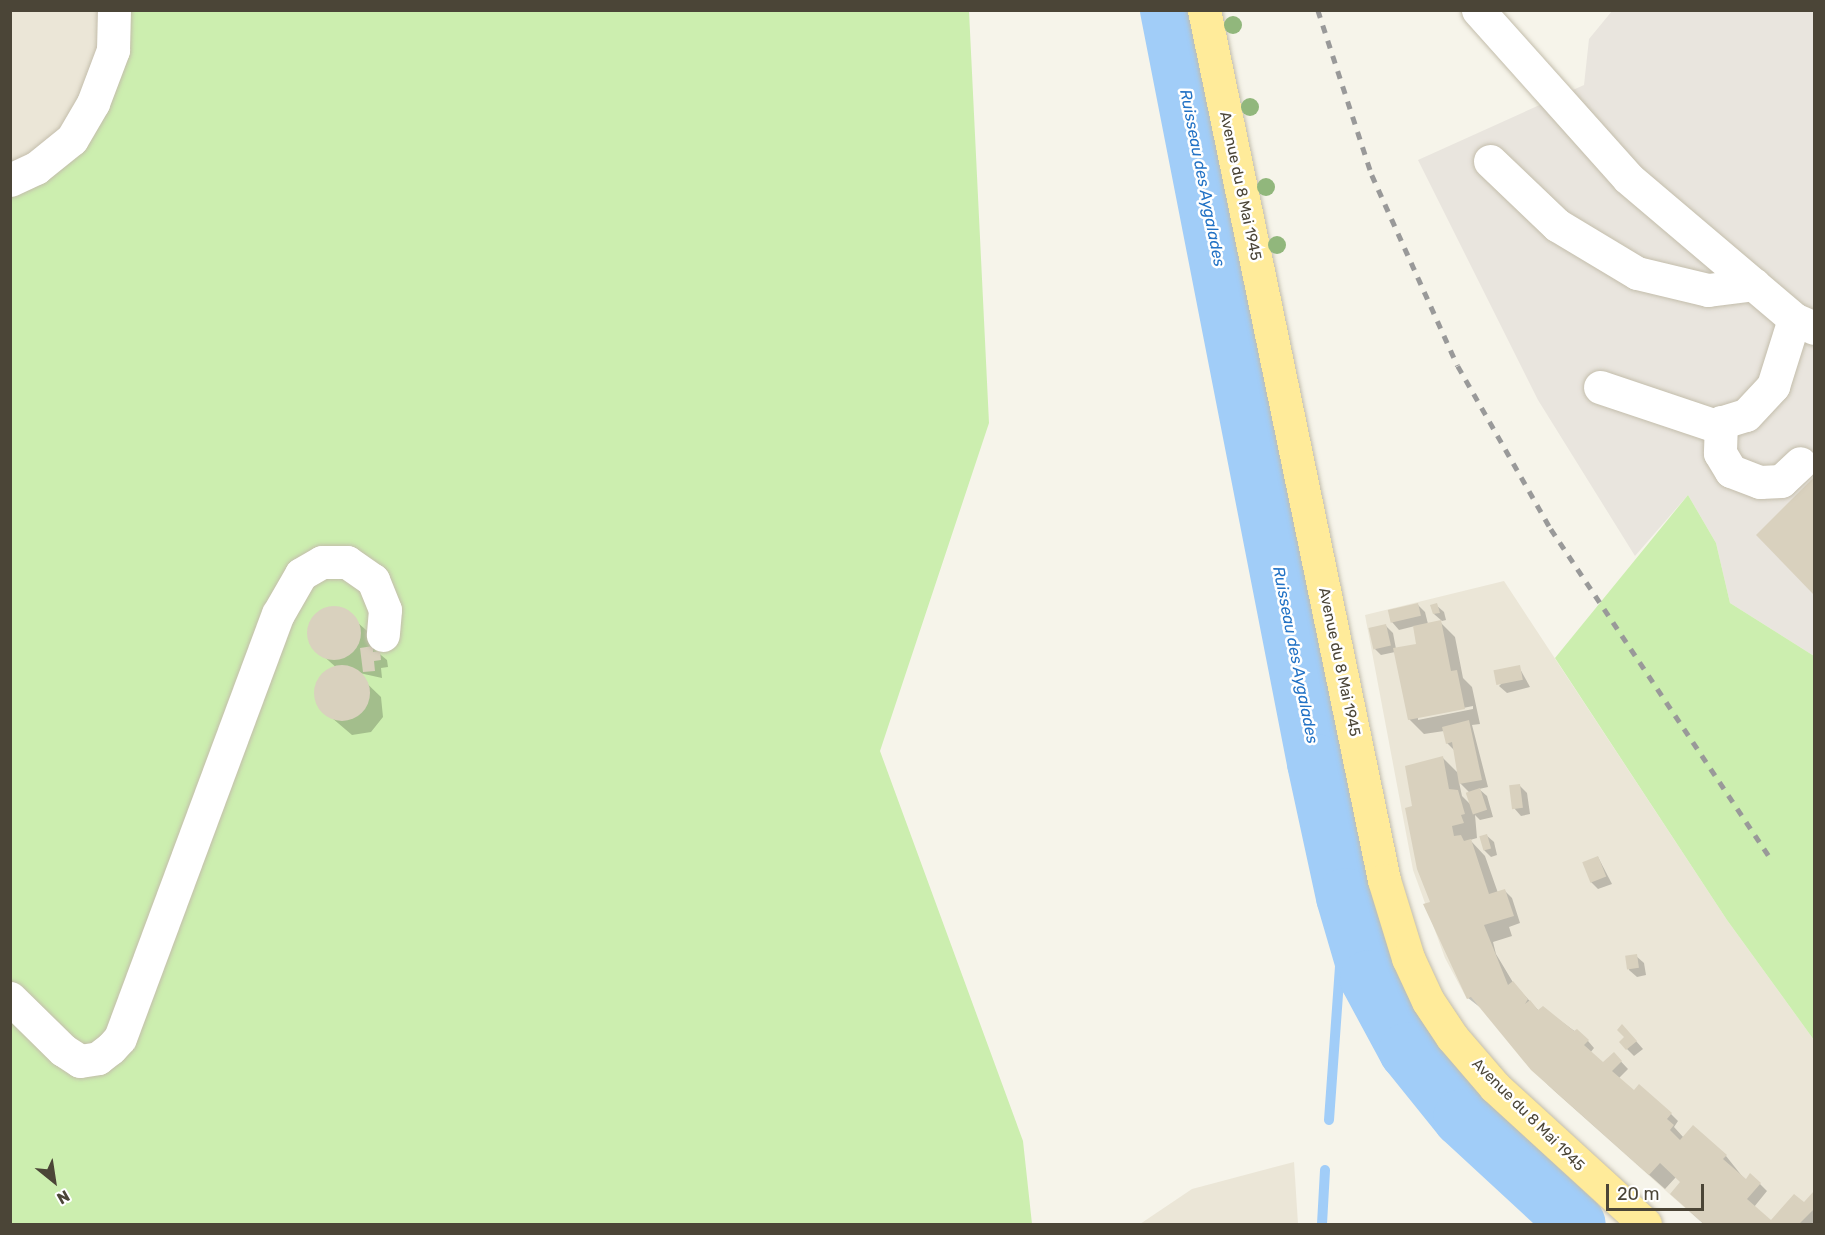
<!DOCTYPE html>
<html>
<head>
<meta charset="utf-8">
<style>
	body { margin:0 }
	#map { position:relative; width:1825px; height:1235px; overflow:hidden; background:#f6f4ea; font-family:Rubik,sans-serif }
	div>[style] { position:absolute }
	.residential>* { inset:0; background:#ebe6d7 }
	.industrial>* { inset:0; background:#e9e5de }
	.green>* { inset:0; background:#cceeaf }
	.shadow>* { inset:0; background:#0003 }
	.stream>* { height:10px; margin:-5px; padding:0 5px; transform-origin:5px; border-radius:5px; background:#a1cdf8 }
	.river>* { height:58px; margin:-29px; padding:0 29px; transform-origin:29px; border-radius:29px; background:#a1cdf8 }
	.building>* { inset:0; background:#d9d1be; transform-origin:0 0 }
	.round { border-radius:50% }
	.roads { filter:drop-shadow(0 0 2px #c3bdab) drop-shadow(0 0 2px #c3bdab) }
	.minor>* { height:33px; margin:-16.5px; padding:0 16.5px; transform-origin:16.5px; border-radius:16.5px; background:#fff }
	.major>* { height:33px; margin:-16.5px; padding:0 16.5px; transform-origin:16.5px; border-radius:16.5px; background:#ffeb9a }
	.rail>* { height:4.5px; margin-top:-2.25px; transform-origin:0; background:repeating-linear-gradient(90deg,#999 0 8px,transparent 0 16px) }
	.trees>* { width:18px; height:18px; margin:-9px; border-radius:50%; background:#91b77c }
	span { translate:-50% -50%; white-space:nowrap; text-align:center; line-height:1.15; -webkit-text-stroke:5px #fff; paint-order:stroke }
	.street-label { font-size:15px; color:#4b4537 }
	.water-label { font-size:16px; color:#2272c5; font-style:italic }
	.frame { position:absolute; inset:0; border:12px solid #4b4537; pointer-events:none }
	.north { position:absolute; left:24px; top:1151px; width:60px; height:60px; -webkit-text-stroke:4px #fff; paint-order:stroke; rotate:150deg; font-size:16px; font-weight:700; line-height:24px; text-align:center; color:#4b4537 }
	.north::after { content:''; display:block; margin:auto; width:21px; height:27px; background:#4b4537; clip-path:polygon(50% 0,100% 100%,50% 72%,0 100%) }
	.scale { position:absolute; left:1606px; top:1184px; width:98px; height:27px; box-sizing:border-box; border:3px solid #4b4537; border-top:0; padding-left:8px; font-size:18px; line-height:21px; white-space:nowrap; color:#4b4537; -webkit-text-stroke:4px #fff; paint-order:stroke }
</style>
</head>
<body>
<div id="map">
	<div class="residential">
		<i style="clip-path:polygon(11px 11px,121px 11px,36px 182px,11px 196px)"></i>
		<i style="clip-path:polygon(1504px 581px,1727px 920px,1814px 1040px,1814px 1224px,1703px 1224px,1554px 1091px,1472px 997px,1467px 999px,1445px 958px,1413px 870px,1365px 615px)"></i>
		<i style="clip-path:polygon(1294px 1162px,1298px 1224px,1140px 1224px,1192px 1189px)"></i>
	</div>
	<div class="industrial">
		<i style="clip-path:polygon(1612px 11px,1814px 11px,1814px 656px,1730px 603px,1716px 543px,1688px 495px,1635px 556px,1538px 400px,1418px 160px,1584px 85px,1589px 39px)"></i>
	</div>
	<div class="green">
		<i style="clip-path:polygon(121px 11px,969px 11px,989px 423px,880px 751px,1023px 1141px,1032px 1224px,11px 1224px,10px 196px,36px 182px)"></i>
		<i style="clip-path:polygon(1688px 495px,1716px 543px,1730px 603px,1814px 656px,1814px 1040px,1727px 920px,1555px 658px)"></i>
	</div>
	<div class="shadow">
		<i style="clip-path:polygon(1814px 479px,1814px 593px,1758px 535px)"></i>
		<i style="clip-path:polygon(evenodd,1418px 605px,1425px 612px,1428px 624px,1440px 622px,1455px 637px,1463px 678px,1472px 687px,1480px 724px,1472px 725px,1488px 787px,1479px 789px,1487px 796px,1493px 817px,1480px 820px,1475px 815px,1477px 838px,1470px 840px,1485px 856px,1498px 893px,1505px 891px,1512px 898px,1520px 923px,1509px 927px,1512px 936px,1493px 942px,1496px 954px,1514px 984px,1539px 1011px,1543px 1008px,1588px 1041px,1594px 1048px,1590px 1053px,1604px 1065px,1614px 1054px,1628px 1069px,1619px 1078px,1635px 1092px,1640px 1086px,1671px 1114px,1678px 1121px,1674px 1127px,1684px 1138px,1726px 1156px,1746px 1181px,1760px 1184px,1767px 1191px,1754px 1207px,1774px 1224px,1704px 1224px,1686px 1208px,1681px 1182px,1676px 1177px,1665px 1189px,1548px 1085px,1486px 1012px,1468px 998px,1425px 905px,1432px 903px,1414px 807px,1442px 757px,1459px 774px,1455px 751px,1447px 743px,1444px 731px,1424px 734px,1409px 719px,1395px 652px,1381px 655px,1374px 648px,1386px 626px,1393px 633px,1396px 649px,1418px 645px,1415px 626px,1399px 630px,1392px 622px,1418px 605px,1473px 706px,1473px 709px,1418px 720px,1418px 717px,1473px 706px,1418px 605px,1459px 782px,1469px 792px,1471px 805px,1462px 796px,1459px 782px)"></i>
		<i style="clip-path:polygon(1436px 605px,1444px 612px,1446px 620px,1442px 621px,1434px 614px)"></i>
		<i style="clip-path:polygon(341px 608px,374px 637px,375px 650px,387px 660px,388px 667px,381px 668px,382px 678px,355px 672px,381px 697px,383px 717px,371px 732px,352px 735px,318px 706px,317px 684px,329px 671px,338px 669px,311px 645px,310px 625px,323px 609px)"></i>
		<i style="clip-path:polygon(1519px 667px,1530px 687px,1507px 693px,1499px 686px)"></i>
		<i style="clip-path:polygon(1520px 786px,1527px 793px,1530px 814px,1521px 816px,1514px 808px)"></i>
		<i style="clip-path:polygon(1486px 835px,1494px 842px,1497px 855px,1491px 857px,1484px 850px)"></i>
		<i style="clip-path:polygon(1598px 857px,1612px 884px,1598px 889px,1591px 882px)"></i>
		<i style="clip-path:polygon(1636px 956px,1644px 963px,1646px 975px,1637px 977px,1629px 970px,1627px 957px)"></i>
		<i style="clip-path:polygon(1629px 1033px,1643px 1049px,1634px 1056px,1627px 1049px)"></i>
		<i style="clip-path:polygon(1814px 1193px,1813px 1224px,1778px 1224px,1773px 1220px,1805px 1204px)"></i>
	</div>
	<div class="stream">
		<i style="left:1329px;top:1120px;width:224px;rotate:-85.9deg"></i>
		<i style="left:1322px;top:1224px;width:54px;rotate:-86.8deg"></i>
	</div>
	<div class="river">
		<i style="left:1169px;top:10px;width:767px;rotate:78.95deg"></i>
		<i style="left:1316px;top:763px;width:137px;rotate:77.8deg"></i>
		<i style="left:1345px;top:897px;width:85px;rotate:73.7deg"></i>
		<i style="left:1369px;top:979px;width:82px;rotate:61.6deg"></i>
		<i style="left:1408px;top:1051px;width:86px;rotate:51.1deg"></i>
		<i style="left:1462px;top:1118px;width:156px;rotate:42.7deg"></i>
	</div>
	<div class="building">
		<i style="clip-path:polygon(1814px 477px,1814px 595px,1756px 535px)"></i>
		<i style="left:1418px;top:603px;width:13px;height:31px;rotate:77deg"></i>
		<i style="clip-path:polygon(1437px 603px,1440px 613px,1433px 614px,1430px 605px)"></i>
		<i class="round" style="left:307px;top:606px;width:54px;height:54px"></i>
		<i style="clip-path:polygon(1441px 620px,1451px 671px,1457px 670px,1465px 709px,1408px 720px,1393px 648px,1416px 644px,1413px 626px)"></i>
		<i style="left:1386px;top:624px;width:22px;height:18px;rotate:77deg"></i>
		<i style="clip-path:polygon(373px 646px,373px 652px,380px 651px,381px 660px,374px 661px,375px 671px,363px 672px,360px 648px)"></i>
		<i style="left:1520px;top:665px;width:15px;height:27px;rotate:79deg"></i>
		<i class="round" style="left:314px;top:665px;width:56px;height:56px"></i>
		<i style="clip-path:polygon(1469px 720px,1482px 780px,1459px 784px,1452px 742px,1446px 744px,1442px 727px)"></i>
		<i style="clip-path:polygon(1443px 756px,1449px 789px,1458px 790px,1465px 814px,1461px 815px,1464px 823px,1452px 826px,1454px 836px,1461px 835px,1464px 841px,1471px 839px,1489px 894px,1505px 889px,1514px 916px,1484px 925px,1508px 985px,1513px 981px,1528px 999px,1525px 1004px,1530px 1000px,1538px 1010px,1543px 1006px,1574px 1031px,1577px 1029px,1589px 1040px,1584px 1045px,1603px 1062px,1614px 1052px,1622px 1061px,1612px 1071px,1634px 1090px,1639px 1084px,1672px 1113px,1667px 1119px,1674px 1125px,1670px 1130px,1680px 1140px,1693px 1125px,1727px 1155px,1723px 1159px,1746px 1179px,1750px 1173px,1761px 1183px,1747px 1199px,1771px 1220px,1794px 1194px,1804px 1202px,1814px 1191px,1814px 1209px,1800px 1223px,1704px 1224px,1670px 1194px,1680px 1182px,1660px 1163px,1649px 1175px,1531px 1070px,1471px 997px,1467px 999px,1423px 904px,1430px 902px,1417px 869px,1405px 808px,1412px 806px,1405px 766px)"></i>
		<i style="left:1520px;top:784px;width:24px;height:11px;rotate:83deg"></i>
		<i style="left:1480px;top:788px;width:23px;height:15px;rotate:72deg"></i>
		<i style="left:1487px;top:834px;width:15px;height:8px;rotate:74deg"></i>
		<i style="left:1598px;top:856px;width:22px;height:17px;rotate:68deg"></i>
		<i style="left:1637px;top:954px;width:14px;height:12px;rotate:82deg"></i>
		<i style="clip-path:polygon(1622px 1024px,1637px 1041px,1626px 1050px,1619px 1042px,1624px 1037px,1617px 1030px)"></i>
	</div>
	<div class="roads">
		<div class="minor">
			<i style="left:1478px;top:10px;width:225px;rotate:48.2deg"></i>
			<i style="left:1628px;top:178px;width:218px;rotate:40.3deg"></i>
			<i style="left:1794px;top:319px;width:22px;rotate:24deg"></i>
			<i style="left:1490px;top:161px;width:93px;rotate:43.7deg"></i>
			<i style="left:1557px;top:225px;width:93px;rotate:31deg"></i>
			<i style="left:1637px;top:273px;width:73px;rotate:13.5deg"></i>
			<i style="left:1708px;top:290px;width:46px;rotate:-7.4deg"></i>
			<i style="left:10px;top:180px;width:29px;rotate:-25deg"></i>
			<i style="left:36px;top:168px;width:46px;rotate:-38.9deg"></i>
			<i style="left:72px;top:139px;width:42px;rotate:-59.7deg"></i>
			<i style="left:93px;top:103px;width:57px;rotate:-69.3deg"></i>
			<i style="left:113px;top:50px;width:40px;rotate:-88.6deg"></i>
			<i style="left:1600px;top:387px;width:119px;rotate:18.6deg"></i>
			<i style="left:1713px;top:425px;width:34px;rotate:-17deg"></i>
			<i style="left:1746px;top:415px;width:40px;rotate:-47deg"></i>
			<i style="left:1773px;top:386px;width:70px;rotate:-72.6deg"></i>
			<i style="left:1721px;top:422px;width:31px;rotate:92deg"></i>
			<i style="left:1720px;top:453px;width:21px;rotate:59deg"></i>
			<i style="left:1731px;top:471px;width:31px;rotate:21deg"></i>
			<i style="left:1760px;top:482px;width:21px;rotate:-3deg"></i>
			<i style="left:1781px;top:481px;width:26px;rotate:-43deg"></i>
			<i style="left:10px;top:998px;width:74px;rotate:44.5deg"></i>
			<i style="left:63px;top:1050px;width:20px;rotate:33deg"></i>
			<i style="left:80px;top:1061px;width:18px;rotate:-9deg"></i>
			<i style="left:98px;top:1058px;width:16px;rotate:-38deg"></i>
			<i style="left:111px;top:1048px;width:13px;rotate:-48deg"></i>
			<i style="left:120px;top:1038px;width:452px;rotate:-69.6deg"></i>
			<i style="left:278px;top:614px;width:46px;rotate:-60.1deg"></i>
			<i style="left:301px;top:574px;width:24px;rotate:-30deg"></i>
			<i style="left:322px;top:562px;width:25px"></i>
			<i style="left:347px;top:562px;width:32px;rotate:35deg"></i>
			<i style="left:373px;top:580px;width:32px;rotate:68deg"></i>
			<i style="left:385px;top:610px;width:25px;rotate:95deg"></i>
		</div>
		<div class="major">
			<i style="left:1204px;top:10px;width:888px;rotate:78.31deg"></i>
			<i style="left:1384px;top:880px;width:82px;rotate:72.9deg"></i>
			<i style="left:1408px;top:958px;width:47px;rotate:65.1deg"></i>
			<i style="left:1428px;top:1001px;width:43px;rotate:56.3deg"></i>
			<i style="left:1452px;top:1037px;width:66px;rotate:49.3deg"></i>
			<i style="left:1495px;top:1087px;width:203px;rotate:42.4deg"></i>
		</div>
	</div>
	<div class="rail">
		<i style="left:1318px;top:10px;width:174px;rotate:71.9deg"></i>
		<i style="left:1372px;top:175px;width:209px;rotate:65.8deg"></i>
		<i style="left:1458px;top:366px;width:188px;rotate:60.3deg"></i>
		<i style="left:1551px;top:529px;width:393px;rotate:56.3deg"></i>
	</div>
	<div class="trees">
		<i style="left:1233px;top:25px"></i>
		<i style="left:1250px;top:107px"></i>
		<i style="left:1266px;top:187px"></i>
		<i style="left:1277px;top:245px"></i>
	</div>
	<div class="street-label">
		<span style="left:1240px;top:186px;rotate:78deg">Avenue du 8 Mai 1945</span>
		<span style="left:1339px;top:662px;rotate:78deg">Avenue du 8 Mai 1945</span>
		<span style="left:1528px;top:1115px;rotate:45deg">Avenue du 8 Mai 1945</span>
	</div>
	<div class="water-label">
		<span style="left:1202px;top:178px;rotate:79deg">Ruisseau des Aygalades</span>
		<span style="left:1295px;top:655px;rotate:79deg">Ruisseau des Aygalades</span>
	</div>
	<div class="frame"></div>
	<div class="north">N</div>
	<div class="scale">20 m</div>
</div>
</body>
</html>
